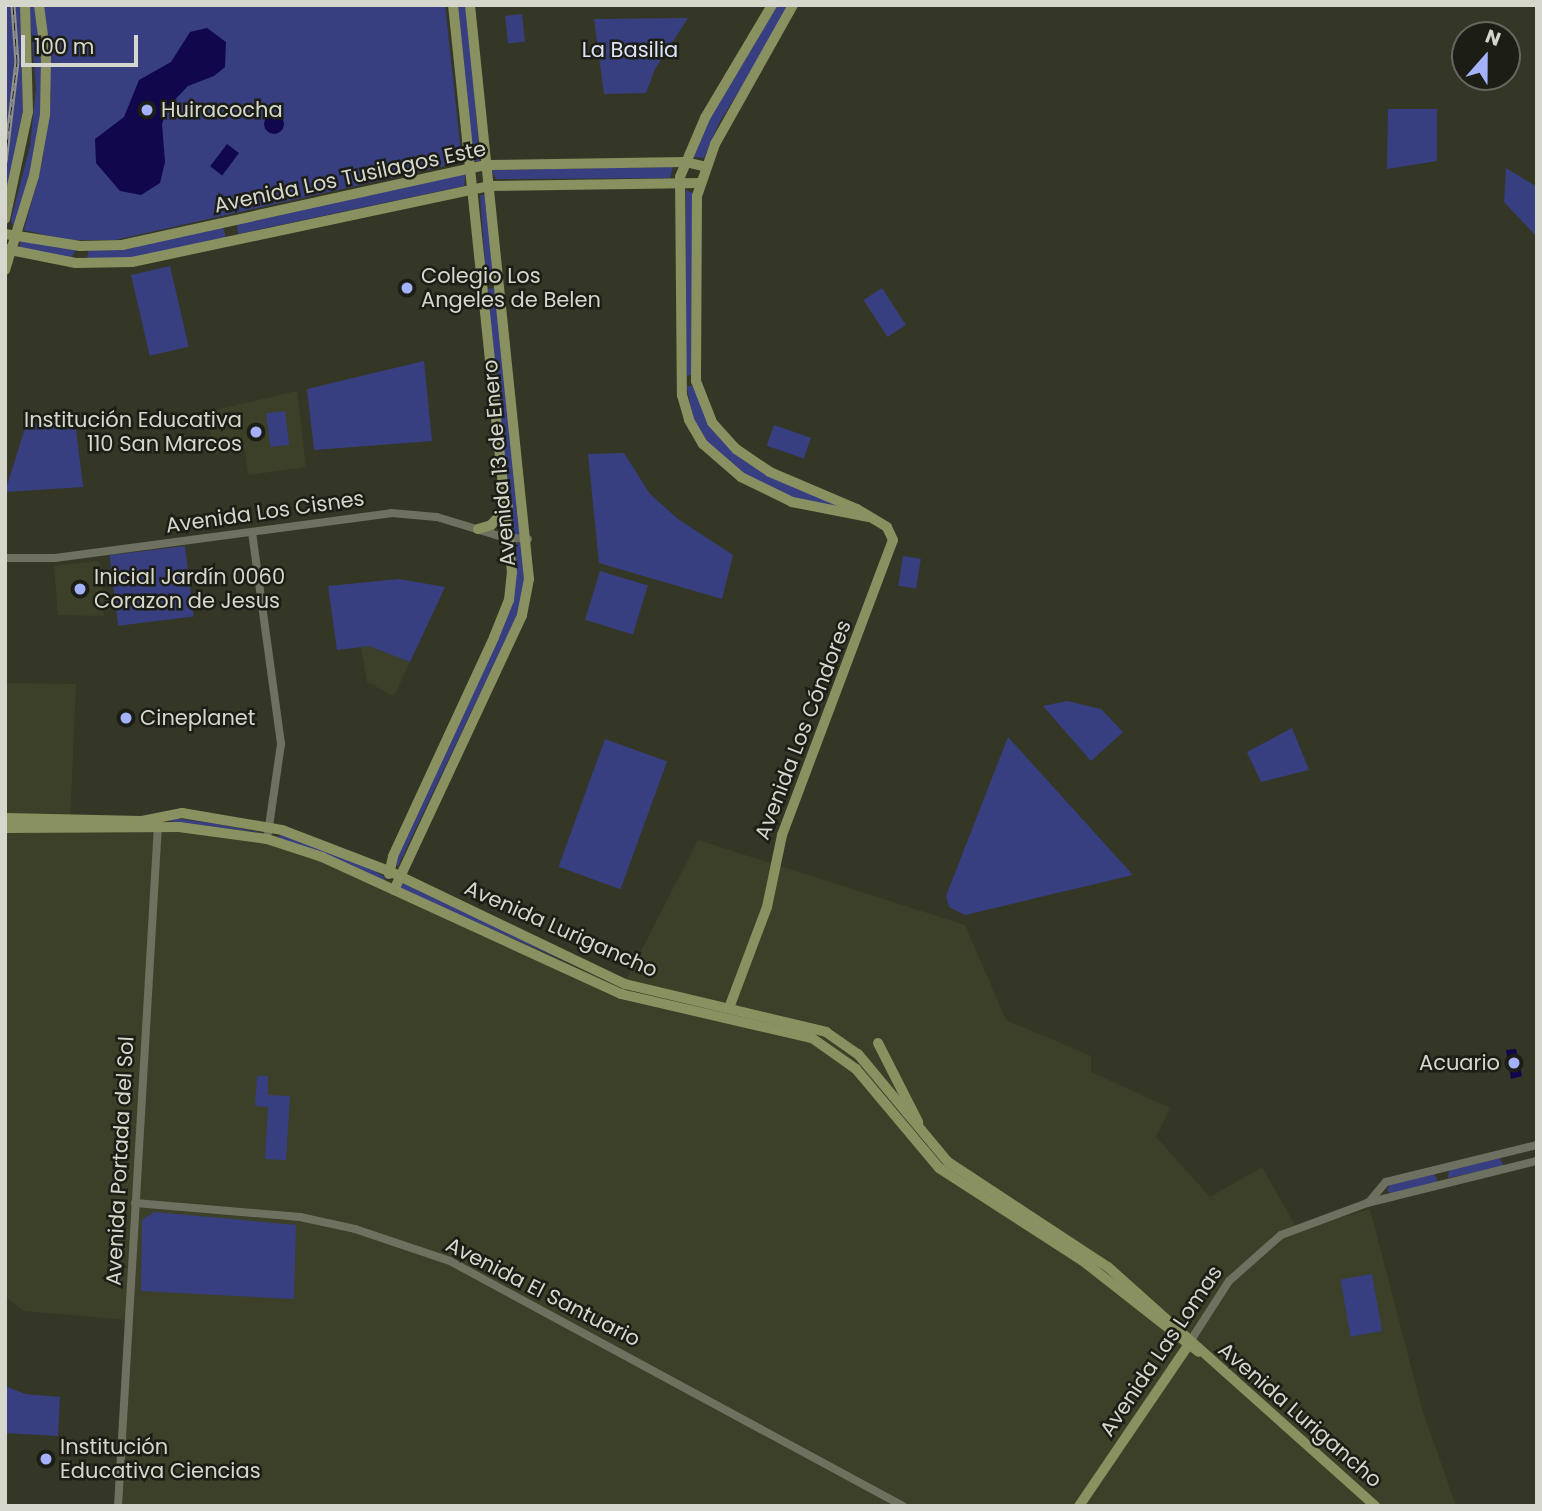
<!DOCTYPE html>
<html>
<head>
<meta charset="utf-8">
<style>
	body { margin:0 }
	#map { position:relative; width:1542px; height:1511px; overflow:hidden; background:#343726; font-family:Poppins,sans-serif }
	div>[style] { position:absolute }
	.built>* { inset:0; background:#3c4028 }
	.green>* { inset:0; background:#383f81; transform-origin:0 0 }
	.water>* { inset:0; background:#10074c; transform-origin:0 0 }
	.round { border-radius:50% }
	.minor>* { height:8px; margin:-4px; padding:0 4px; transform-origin:4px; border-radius:4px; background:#6e715f }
	.major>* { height:10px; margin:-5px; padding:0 5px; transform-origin:5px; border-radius:5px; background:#8a9160 }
	.rail>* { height:5px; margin-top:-2.5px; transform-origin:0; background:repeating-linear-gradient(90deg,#1c1e16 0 8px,#919386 0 16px); box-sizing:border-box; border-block:2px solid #919386 }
	.dots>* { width:19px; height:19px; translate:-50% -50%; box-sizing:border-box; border:4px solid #1c1e16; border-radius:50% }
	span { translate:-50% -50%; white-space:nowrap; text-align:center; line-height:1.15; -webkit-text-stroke:5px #1c1e16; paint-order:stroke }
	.park-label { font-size:21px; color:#dde2f7 }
	.poi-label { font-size:21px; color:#d5d7cd }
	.left { translate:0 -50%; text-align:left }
	.right { translate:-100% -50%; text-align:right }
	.street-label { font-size:21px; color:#d5d7cd }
	.frame { position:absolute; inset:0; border:7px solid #d5d7cd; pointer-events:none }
	.north { position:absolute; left:1451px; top:21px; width:70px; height:70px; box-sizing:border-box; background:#1c1e16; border:2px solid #66685f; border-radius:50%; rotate:21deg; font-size:19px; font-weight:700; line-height:28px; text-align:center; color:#d5d7cd }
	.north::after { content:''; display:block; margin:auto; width:24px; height:32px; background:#a4b2fc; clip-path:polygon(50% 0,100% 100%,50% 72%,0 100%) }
	.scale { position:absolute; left:21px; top:35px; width:117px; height:32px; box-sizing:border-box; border:4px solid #d5d7cd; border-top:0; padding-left:9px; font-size:21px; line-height:24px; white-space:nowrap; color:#d5d7cd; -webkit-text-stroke:5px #1c1e16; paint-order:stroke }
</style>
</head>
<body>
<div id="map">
	<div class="built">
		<i style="clip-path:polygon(297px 391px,306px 467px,248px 475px,245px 449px,214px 454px,207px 415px,210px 411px)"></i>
		<i style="clip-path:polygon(97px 561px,101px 565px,104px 616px,58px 615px,54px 566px)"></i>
		<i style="clip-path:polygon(369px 646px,410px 662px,394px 696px,367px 682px,361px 647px)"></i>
		<i style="clip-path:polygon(5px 683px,76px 684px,70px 822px,257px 833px,301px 841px,622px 988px,698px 840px,965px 925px,1006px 1020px,1091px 1056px,1091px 1072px,1170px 1108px,1156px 1137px,1210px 1197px,1262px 1167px,1298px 1230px,1370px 1209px,1422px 1409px,1456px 1506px,117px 1506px,128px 1320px,23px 1311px,5px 1296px)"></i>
	</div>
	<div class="green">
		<i style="clip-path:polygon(5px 5px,21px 5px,23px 109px,5px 202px)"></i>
		<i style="clip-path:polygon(29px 5px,37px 5px,44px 83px,37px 150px,14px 228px,11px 220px,30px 146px,36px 88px)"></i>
		<i style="clip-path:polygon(43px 5px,445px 5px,462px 162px,115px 240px,67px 240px,24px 230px,42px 163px,51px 96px)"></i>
		<i style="clip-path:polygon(456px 5px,467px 5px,480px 161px,473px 161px)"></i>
		<i style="clip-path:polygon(775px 5px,788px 5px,772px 38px,719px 123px,704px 158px,694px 157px,697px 141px)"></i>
		<i style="left:522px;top:14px;width:28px;height:17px;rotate:84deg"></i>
		<i style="clip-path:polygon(688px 18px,655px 69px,646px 93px,604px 94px,594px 19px)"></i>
		<i style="clip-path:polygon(1388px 109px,1437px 109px,1437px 161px,1387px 169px)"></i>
		<i style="clip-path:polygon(673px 167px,670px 178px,496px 179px,492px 170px)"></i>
		<i style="clip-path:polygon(1506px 168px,1537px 187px,1537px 237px,1504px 202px)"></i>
		<i style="clip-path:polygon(466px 173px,464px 186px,238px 234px,237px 224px)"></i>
		<i style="clip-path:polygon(686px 190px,693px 193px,691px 375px,685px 376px)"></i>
		<i style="clip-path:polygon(480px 195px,486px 195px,493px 276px,486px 276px)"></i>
		<i style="clip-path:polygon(223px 227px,226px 238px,150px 257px,87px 259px,89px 248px,130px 247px)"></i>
		<i style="clip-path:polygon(21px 241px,73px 247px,76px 250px,71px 258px,19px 249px)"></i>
		<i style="left:170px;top:266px;width:83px;height:40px;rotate:77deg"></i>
		<i style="left:495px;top:288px;width:249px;height:9px;rotate:84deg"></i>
		<i style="left:882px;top:288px;width:44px;height:22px;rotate:57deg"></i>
		<i style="clip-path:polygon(424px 361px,432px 441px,314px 450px,307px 389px)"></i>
		<i style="clip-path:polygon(687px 386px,694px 386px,709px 426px,742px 459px,768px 475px,856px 510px,804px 502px,749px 479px,712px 449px,692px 417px)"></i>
		<i style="left:285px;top:411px;width:34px;height:19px;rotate:83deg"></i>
		<i style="clip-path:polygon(27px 422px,76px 429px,83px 487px,5px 492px)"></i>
		<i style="left:774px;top:425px;width:39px;height:22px;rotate:19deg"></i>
		<i style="clip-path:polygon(624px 453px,650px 494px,678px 519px,733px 555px,722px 599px,599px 563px,588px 454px)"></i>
		<i style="clip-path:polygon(516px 543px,523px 543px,526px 580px,519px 611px,398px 866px,393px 864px,498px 639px,515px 574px)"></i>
		<i style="left:185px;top:546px;width:71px;height:76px;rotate:83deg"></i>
		<i style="left:903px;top:556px;width:18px;height:30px;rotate:9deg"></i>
		<i style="left:600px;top:571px;width:50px;height:51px;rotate:17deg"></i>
		<i style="clip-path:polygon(399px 579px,445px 587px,410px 662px,369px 646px,337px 650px,328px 586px)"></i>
		<i style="clip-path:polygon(1067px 701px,1101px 709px,1123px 732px,1091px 761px,1043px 706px)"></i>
		<i style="clip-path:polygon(1292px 728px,1309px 770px,1261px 782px,1247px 752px)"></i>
		<i style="clip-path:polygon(1008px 737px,1133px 875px,965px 915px,949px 907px,946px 896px)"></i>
		<i style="left:605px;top:739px;width:66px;height:136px;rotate:20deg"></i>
		<i style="clip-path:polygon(174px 818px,217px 824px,264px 833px,168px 821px)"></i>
		<i style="clip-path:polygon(280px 834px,367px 866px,386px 878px,382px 881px,279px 839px)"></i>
		<i style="clip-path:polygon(402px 883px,405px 883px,613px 982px,400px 889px)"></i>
		<i style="clip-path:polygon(257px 1076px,268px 1076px,268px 1095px,290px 1096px,286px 1160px,265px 1159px,268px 1107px,255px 1106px)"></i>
		<i style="clip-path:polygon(1499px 1157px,1504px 1166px,1448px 1178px,1449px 1169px)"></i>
		<i style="clip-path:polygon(1434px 1173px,1438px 1182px,1393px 1194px,1387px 1191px,1390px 1184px)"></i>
		<i style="clip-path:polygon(154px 1212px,296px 1225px,294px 1299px,141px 1291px,142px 1220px)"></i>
		<i style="left:1372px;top:1274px;width:58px;height:32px;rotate:80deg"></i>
		<i style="clip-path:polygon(5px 1386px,25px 1394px,60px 1397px,58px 1436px,5px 1433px)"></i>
	</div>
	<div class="water">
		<i style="clip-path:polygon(207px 28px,226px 42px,225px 67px,214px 76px,188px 86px,167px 108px,162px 124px,165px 162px,160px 183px,141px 195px,120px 191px,96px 163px,95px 139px,124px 117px,139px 80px,171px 62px,190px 32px)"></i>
		<i class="round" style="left:264px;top:114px;width:20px;height:20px"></i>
		<i style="left:227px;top:144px;width:15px;height:28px;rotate:37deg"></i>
		<i style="clip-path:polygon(1516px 1049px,1522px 1076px,1511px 1079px,1506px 1050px)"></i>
	</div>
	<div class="minor">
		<i style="left:252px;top:532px;width:214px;rotate:82.2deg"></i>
		<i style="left:281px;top:744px;width:90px;rotate:98.3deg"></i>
		<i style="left:5px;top:558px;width:50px"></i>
		<i style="left:55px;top:558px;width:339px;rotate:-7.6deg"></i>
		<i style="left:391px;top:513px;width:46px;rotate:5deg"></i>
		<i style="left:437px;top:517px;width:69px;rotate:16.9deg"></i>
		<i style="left:503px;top:537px;width:25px;rotate:5deg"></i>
		<i style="left:1369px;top:1202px;width:26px;rotate:-50deg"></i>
		<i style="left:1386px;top:1182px;width:155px;rotate:-13.8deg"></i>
		<i style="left:135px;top:1203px;width:166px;rotate:4.8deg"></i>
		<i style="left:300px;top:1217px;width:56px;rotate:12.3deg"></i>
		<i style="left:355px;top:1229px;width:100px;rotate:18.6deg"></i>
		<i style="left:450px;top:1261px;width:515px;rotate:28.41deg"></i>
		<i style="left:1191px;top:1340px;width:70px;rotate:-57.2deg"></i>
		<i style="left:1229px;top:1281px;width:69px;rotate:-41.5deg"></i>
		<i style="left:1281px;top:1235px;width:92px;rotate:-20.4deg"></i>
		<i style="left:1367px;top:1203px;width:175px;rotate:-13.9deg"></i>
		<i style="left:118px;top:1506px;width:683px;rotate:-86.64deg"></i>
	</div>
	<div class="major">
		<i style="left:772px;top:5px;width:131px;rotate:120.7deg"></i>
		<i style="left:705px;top:118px;width:64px;rotate:113deg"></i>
		<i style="left:680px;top:177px;width:218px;rotate:89.5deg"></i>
		<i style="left:682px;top:395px;width:26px;rotate:74deg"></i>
		<i style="left:689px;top:420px;width:28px;rotate:60deg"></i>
		<i style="left:703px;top:444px;width:50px;rotate:41deg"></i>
		<i style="left:741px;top:477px;width:57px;rotate:26.1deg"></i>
		<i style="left:792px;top:502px;width:77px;rotate:11.2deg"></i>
		<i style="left:5px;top:219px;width:109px;rotate:-77.9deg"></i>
		<i style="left:28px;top:112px;width:107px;rotate:-91.6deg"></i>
		<i style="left:5px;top:234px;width:76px;rotate:9.1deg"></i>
		<i style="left:80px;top:246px;width:42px;rotate:-1.4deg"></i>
		<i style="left:122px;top:245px;width:374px;rotate:-12.4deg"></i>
		<i style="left:487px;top:165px;width:198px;rotate:-0.9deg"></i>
		<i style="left:685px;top:162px;width:22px;rotate:13deg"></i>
		<i style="left:5px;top:249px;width:72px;rotate:11.2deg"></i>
		<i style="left:76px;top:263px;width:56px;rotate:-1deg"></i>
		<i style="left:132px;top:262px;width:366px;rotate:-12deg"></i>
		<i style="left:490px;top:186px;width:210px;rotate:-0.8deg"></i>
		<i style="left:5px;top:270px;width:98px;rotate:-72.9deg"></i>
		<i style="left:34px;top:176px;width:62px;rotate:-79.8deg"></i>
		<i style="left:45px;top:115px;width:56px;rotate:-89deg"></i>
		<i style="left:46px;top:59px;width:54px;rotate:-97.4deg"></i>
		<i style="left:478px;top:529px;width:14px;rotate:-17deg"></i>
		<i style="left:491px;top:525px;width:25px;rotate:-47deg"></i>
		<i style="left:5px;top:818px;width:137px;rotate:1.3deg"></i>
		<i style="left:142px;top:821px;width:41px;rotate:-11.3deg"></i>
		<i style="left:182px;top:813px;width:101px;rotate:9.6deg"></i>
		<i style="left:282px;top:830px;width:115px;rotate:21deg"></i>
		<i style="left:389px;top:871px;width:262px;rotate:25.6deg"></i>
		<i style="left:625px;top:984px;width:207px;rotate:13.4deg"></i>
		<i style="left:826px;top:1032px;width:39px;rotate:35deg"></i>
		<i style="left:858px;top:1054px;width:141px;rotate:50.2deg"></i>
		<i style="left:948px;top:1162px;width:191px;rotate:33.3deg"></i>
		<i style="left:1108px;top:1267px;width:358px;rotate:41.8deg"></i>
		<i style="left:5px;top:828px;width:174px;rotate:-0.3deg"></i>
		<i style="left:179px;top:827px;width:89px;rotate:7.8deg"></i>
		<i style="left:267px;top:839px;width:58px;rotate:18.1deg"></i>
		<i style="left:322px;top:857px;width:329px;rotate:24.6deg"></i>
		<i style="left:621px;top:994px;width:196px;rotate:13deg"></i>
		<i style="left:812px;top:1038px;width:54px;rotate:35.2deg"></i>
		<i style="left:856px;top:1069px;width:129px;rotate:50deg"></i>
		<i style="left:939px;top:1168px;width:171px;rotate:32.9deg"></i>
		<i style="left:1083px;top:1261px;width:147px;rotate:38.1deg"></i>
		<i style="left:389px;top:874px;width:18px;rotate:-77deg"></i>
		<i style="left:393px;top:856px;width:241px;rotate:-65.2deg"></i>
		<i style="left:494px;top:637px;width:40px;rotate:-68deg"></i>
		<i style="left:509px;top:600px;width:28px;rotate:-84deg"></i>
		<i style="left:512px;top:572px;width:570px;rotate:-95.94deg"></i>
		<i style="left:394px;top:890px;width:303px;rotate:-65deg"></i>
		<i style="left:522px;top:615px;width:37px;rotate:-79deg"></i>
		<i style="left:529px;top:579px;width:577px;rotate:-95.87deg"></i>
		<i style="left:729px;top:1008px;width:108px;rotate:-69.4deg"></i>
		<i style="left:767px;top:907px;width:74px;rotate:-78.2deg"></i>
		<i style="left:782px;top:835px;width:315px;rotate:-69.4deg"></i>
		<i style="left:893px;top:540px;width:14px;rotate:-115deg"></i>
		<i style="left:887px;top:527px;width:35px;rotate:-149deg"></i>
		<i style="left:857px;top:509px;width:95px;rotate:-157deg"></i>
		<i style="left:770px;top:472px;width:41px;rotate:-145.9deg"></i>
		<i style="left:736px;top:449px;width:36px;rotate:-132deg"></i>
		<i style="left:712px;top:422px;width:44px;rotate:-111.3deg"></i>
		<i style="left:696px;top:381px;width:185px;rotate:-89.7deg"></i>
		<i style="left:697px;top:196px;width:55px;rotate:-70.9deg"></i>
		<i style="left:715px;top:144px;width:159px;rotate:-60.7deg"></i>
		<i style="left:878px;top:1043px;width:89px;rotate:63.1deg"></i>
		<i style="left:1079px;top:1506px;width:196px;rotate:-55.8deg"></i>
	</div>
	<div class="rail">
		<i style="left:5px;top:162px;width:101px;rotate:-83.2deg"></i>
		<i style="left:17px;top:62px;width:57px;rotate:-94deg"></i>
	</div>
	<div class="dots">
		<i style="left:147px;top:110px;background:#a4b2fc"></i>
		<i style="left:407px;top:288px;background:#a4b2fc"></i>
		<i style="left:256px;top:432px;background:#a4b2fc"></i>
		<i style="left:80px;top:589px;background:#a4b2fc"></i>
		<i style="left:126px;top:718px;background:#a4b2fc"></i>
		<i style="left:1514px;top:1063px;background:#a4b2fc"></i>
		<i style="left:46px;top:1459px;background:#a4b2fc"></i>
	</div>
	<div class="park-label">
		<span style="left:630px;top:50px">La Basilia</span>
	</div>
	<div class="poi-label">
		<span class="left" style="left:161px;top:110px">Huiracocha</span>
		<span class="left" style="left:421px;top:288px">Colegio Los<br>Angeles de Belen</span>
		<span class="right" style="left:242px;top:432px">Institución Educativa<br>110 San Marcos</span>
		<span class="left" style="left:94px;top:589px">Inicial Jardín 0060<br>Corazon de Jesus</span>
		<span class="left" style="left:140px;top:718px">Cineplanet</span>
		<span class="right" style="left:1500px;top:1063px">Acuario</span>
		<span class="left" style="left:60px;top:1459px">Institución<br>Educativa Ciencias</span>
	</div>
	<div class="street-label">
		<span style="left:350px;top:177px;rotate:-12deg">Avenida Los Tusilagos Este</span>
		<span style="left:499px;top:463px;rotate:-95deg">Avenida 13 de Enero</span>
		<span style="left:265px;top:512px;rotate:-8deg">Avenida Los Cisnes</span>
		<span style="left:803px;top:730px;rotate:-69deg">Avenida Los Cóndores</span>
		<span style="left:561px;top:929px;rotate:24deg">Avenida Lurigancho</span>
		<span style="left:120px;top:1161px;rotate:-87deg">Avenida Portada del Sol</span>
		<span style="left:543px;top:1292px;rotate:27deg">Avenida El Santuario</span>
		<span style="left:1161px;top:1351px;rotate:-56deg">Avenida Las Lomas</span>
		<span style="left:1300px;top:1415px;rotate:41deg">Avenida Lurigancho</span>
	</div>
	<div class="frame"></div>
	<div class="north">N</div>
	<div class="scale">100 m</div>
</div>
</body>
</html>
